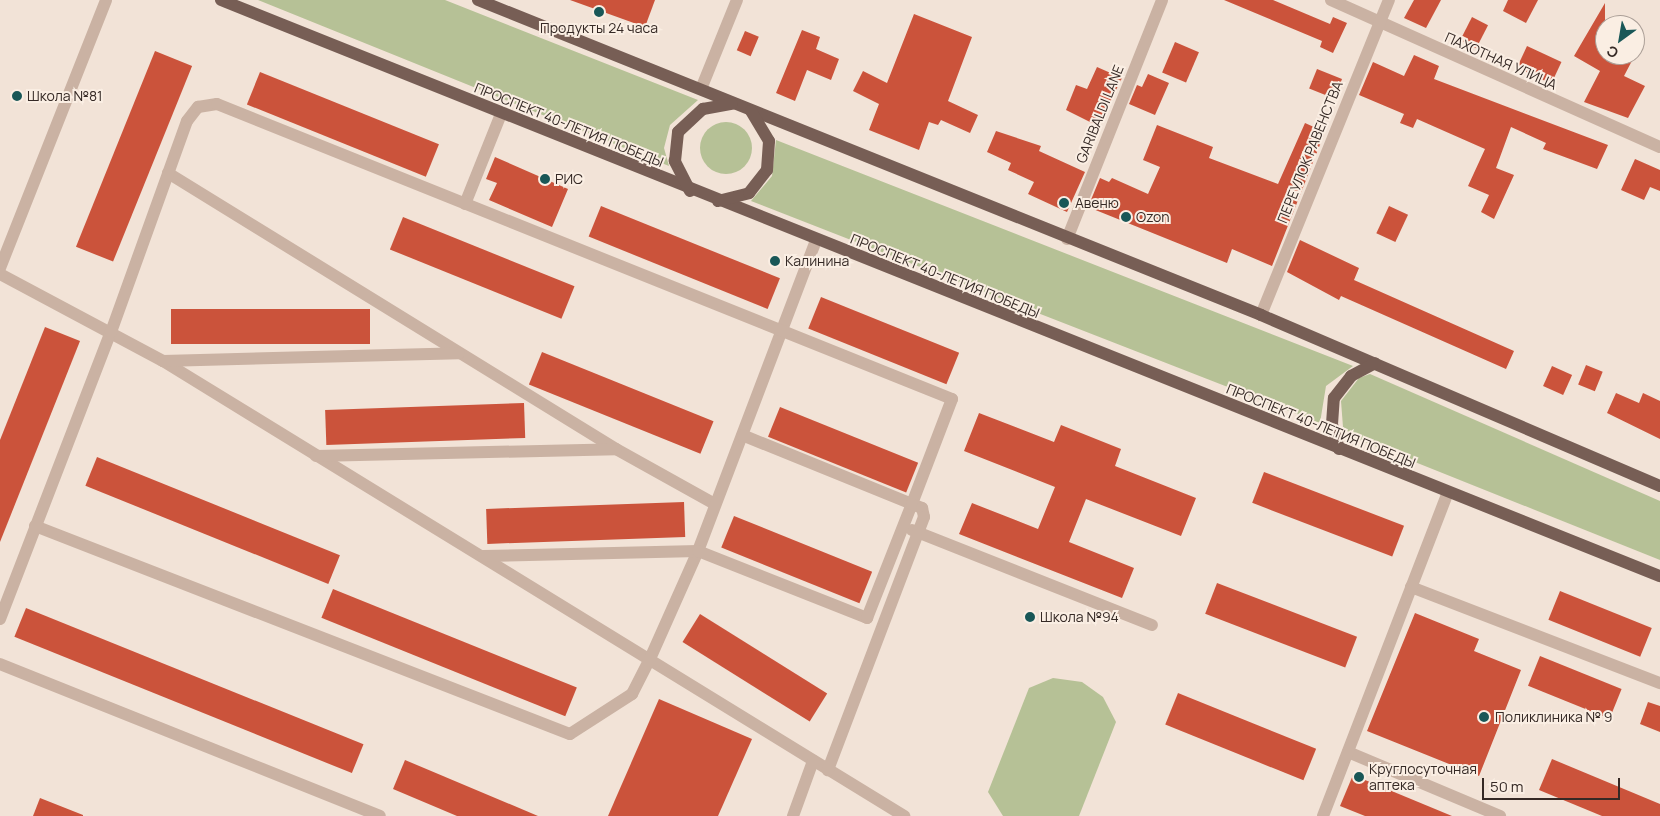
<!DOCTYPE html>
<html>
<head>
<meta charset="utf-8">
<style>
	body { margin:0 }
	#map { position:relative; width:1660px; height:816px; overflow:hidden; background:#f2e3d7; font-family:Manrope,sans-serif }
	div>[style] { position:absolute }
	.green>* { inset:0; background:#b6c196 }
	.round { border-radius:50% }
	.building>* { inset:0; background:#cb533b; transform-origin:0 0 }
	.minor>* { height:12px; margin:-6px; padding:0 6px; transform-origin:6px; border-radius:6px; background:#cab2a3 }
	.major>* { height:12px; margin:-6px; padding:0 6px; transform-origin:6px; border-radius:6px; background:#775e55 }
	.dots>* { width:14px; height:14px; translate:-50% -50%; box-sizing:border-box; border:2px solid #faeee3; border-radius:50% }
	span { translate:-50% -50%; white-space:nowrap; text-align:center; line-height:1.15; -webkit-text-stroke:4px #faeee3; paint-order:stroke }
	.poi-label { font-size:14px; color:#352925 }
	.left { translate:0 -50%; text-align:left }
	.street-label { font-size:14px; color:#352925 }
	.north { position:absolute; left:1595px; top:15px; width:50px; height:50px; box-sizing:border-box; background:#faeee3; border:1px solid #ab9f97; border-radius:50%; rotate:212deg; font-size:14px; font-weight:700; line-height:20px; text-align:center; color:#352925 }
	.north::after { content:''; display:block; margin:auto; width:18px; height:22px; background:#195757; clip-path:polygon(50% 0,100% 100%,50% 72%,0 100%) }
	.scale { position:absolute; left:1482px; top:778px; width:138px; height:22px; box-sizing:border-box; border:2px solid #352925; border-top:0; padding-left:6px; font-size:15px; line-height:18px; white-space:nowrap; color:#352925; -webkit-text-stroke:4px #faeee3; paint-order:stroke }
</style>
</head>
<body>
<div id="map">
	<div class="green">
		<i style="clip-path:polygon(258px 0,445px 0,698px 100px,670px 125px,664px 148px,669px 166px)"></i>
		<i class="round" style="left:700px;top:122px;width:52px;height:52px"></i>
		<i style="clip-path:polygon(776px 140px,1353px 366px,1326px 386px,1320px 423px,751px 201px,772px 176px)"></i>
		<i style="clip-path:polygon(1370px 374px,1660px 501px,1660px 560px,1355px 438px,1343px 427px,1341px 401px,1359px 378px)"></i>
		<i style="clip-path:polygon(1053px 678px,1082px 682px,1103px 697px,1116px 722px,1079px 816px,1003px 816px,988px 792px,1029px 688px)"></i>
	</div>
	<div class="building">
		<i style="clip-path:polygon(570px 0,655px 0,645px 27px)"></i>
		<i style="clip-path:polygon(1224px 0,1273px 0,1330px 24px,1333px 17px,1347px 23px,1333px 53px,1320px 47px,1322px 41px)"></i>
		<i style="clip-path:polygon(1414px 0,1441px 0,1426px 28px,1404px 18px)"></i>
		<i style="clip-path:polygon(1508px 0,1538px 0,1526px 23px,1503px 11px)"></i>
		<i style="clip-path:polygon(1605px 3px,1605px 55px,1635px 55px,1624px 76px,1645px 86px,1628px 118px,1584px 102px,1600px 71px,1574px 56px)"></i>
		<i style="clip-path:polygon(914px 14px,972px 37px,948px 101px,978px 115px,970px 133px,941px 120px,938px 125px,929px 122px,919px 150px,869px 130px,879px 104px,853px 91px,863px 71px,887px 83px)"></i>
		<i style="left:1472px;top:17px;width:18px;height:26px;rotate:27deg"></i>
		<i style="clip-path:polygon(802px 30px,820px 37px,816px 49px,839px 59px,831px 80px,807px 70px,795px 101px,776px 93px)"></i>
		<i style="left:745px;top:31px;width:15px;height:21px;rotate:23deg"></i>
		<i style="left:1175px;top:42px;width:26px;height:33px;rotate:23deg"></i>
		<i style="left:1527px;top:46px;width:38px;height:24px;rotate:25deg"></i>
		<i style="left:155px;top:51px;width:40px;height:211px;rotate:22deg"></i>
		<i style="clip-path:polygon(1414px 55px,1439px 66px,1434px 79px,1608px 145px,1597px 169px,1543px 149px,1546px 143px,1511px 127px,1496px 168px,1514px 175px,1494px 219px,1481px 212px,1489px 195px,1468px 186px,1485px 149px,1417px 119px,1413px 128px,1400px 123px,1404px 114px,1359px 95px,1373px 62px,1404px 76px)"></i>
		<i style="clip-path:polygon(1097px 67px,1122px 78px,1098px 126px,1066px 110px,1076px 85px,1087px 89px)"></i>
		<i style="left:1317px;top:69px;width:27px;height:21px;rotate:22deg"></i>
		<i style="left:260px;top:72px;width:193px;height:35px;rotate:22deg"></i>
		<i style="clip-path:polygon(1148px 74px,1169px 83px,1155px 115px,1129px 104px,1137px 85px,1142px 87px)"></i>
		<i style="clip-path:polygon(1305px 123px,1325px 132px,1272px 266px,1232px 249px,1227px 263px,1088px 207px,1100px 178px,1109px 182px,1112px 178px,1148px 194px,1160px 167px,1143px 160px,1157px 125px,1213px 147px,1209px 158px,1278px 184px)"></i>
		<i style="clip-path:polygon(996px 131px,1041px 146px,1039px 151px,1085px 172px,1067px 212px,1028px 194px,1034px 182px,1008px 170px,1011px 163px,987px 152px)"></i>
		<i style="clip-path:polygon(495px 157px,568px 189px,552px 227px,489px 200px,497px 183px,486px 179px)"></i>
		<i style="clip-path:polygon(1635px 159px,1660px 170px,1660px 191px,1650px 187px,1644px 200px,1621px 190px)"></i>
		<i style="left:601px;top:206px;width:193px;height:33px;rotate:22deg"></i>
		<i style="left:1389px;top:206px;width:21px;height:30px;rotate:25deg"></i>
		<i style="left:403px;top:217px;width:185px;height:35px;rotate:22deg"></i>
		<i style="clip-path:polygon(1300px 240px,1359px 268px,1354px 280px,1514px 351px,1506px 369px,1341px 296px,1339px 300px,1287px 272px)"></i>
		<i style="left:821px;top:297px;width:149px;height:34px;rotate:22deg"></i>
		<i style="left:370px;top:309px;width:35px;height:199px;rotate:90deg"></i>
		<i style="clip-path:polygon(45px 327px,80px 341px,0 542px,0 440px)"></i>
		<i style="left:542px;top:352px;width:185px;height:35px;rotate:22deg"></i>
		<i style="left:1586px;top:365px;width:18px;height:21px;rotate:22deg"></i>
		<i style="left:1552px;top:366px;width:22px;height:22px;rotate:24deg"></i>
		<i style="clip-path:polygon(1616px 393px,1639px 403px,1643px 393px,1660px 401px,1660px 439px,1607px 413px)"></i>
		<i style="left:524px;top:403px;width:35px;height:199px;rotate:88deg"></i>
		<i style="left:780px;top:407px;width:149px;height:32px;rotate:22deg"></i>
		<i style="clip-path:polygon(979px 413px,1054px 442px,1061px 425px,1121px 449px,1115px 466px,1196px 498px,1181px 536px,1086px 499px,1069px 542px,1134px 568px,1122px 598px,959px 534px,972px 503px,1038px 529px,1055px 487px,964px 451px)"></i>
		<i style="left:97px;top:457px;width:262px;height:31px;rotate:22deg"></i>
		<i style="left:1264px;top:472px;width:150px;height:33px;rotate:21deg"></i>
		<i style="left:684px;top:502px;width:35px;height:198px;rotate:88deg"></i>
		<i style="left:734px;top:516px;width:149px;height:34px;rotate:22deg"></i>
		<i style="left:1217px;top:583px;width:150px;height:33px;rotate:21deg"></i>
		<i style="left:333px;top:589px;width:263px;height:31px;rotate:22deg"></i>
		<i style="left:1560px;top:591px;width:99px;height:31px;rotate:22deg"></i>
		<i style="left:26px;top:608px;width:364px;height:31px;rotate:22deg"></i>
		<i style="clip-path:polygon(1415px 613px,1479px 639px,1474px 651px,1521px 670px,1479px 776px,1367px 731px)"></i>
		<i style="left:700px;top:614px;width:150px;height:33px;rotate:32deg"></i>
		<i style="left:1540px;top:656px;width:88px;height:32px;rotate:22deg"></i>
		<i style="left:1178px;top:693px;width:149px;height:34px;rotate:22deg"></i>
		<i style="clip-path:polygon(659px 699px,752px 739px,718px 816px,608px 816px)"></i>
		<i style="clip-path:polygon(1648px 702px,1660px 706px,1660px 732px,1640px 724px)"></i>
		<i style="clip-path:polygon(1552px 759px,1660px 804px,1660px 816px,1602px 816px,1539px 790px)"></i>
		<i style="clip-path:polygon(405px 760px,538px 816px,457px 816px,393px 789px)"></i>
		<i style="clip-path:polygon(1353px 775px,1452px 816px,1365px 816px,1340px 806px)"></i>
		<i style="clip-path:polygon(40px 798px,83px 815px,83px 816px,33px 816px)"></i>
	</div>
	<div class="minor">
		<i style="left:1331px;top:0;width:360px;rotate:24.1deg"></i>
		<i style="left:701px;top:89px;width:96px;rotate:-68deg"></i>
		<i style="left:168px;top:173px;width:526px;rotate:31.64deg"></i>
		<i style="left:616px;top:449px;width:113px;rotate:29.1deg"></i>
		<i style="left:465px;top:204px;width:97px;rotate:-68.2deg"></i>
		<i style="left:1067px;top:239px;width:257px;rotate:-68.3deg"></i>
		<i style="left:0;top:268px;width:288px;rotate:-68.4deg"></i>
		<i style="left:0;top:274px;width:185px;rotate:28.1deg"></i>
		<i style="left:163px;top:361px;width:870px;rotate:31.55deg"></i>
		<i style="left:1261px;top:315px;width:340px;rotate:-67.9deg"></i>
		<i style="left:163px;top:361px;width:296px;rotate:-1.5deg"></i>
		<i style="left:316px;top:456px;width:300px;rotate:-1.3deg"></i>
		<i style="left:35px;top:526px;width:574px;rotate:21.25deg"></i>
		<i style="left:570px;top:734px;width:74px;rotate:-32.8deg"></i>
		<i style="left:632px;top:694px;width:37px;rotate:-63deg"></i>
		<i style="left:649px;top:661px;width:120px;rotate:-66deg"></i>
		<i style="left:698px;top:551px;width:332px;rotate:-69.2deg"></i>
		<i style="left:912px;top:530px;width:258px;rotate:21.6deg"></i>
		<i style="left:483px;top:556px;width:215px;rotate:-1.3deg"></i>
		<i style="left:698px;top:551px;width:182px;rotate:21.6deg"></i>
		<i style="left:867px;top:618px;width:123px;rotate:-68.5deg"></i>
		<i style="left:912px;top:504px;width:183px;rotate:-157.9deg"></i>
		<i style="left:1411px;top:587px;width:267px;rotate:21.1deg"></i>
		<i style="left:0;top:619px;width:308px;rotate:-68.9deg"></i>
		<i style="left:111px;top:332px;width:224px;rotate:-70.2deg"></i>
		<i style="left:187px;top:121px;width:18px;rotate:-52deg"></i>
		<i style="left:198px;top:107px;width:19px;rotate:-9deg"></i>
		<i style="left:217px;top:104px;width:792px;rotate:21.87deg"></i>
		<i style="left:952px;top:399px;width:112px;rotate:110.9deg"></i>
		<i style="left:912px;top:504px;width:11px;rotate:22deg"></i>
		<i style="left:922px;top:508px;width:9px;rotate:77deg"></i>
		<i style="left:924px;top:517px;width:271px;rotate:110.8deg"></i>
		<i style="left:0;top:664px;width:409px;rotate:21.8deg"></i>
		<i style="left:1348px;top:752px;width:165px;rotate:22.8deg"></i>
		<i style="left:793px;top:816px;width:59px;rotate:-70deg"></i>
		<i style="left:1323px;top:816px;width:347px;rotate:-68.9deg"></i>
	</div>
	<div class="major">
		<i style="left:221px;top:0;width:1550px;rotate:21.82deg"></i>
		<i style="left:478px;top:0;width:844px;rotate:21.91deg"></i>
		<i style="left:1261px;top:315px;width:434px;rotate:23.2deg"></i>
		<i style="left:690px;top:191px;width:34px;rotate:-117deg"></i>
		<i style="left:675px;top:161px;width:29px;rotate:-84deg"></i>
		<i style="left:678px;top:132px;width:34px;rotate:-43deg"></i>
		<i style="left:703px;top:109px;width:29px;rotate:-10deg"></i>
		<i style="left:718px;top:201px;width:32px;rotate:-14deg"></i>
		<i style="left:749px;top:193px;width:29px;rotate:-52deg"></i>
		<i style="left:767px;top:170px;width:29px;rotate:-86deg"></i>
		<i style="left:769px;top:141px;width:35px;rotate:-121deg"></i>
		<i style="left:1339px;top:449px;width:26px;rotate:-106deg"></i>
		<i style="left:1332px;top:424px;width:26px;rotate:-86deg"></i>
		<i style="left:1334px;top:398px;width:28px;rotate:-52deg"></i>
		<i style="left:1351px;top:376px;width:27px;rotate:-28deg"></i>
	</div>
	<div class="dots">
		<i style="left:599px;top:12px;background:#195757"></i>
		<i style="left:17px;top:96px;background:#195757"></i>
		<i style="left:545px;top:179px;background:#195757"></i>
		<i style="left:1064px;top:203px;background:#195757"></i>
		<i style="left:1126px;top:217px;background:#195757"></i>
		<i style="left:775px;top:261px;background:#195757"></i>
		<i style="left:1030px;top:617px;background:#195757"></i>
		<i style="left:1484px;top:717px;background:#195757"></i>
		<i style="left:1359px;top:777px;background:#195757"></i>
	</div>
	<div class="poi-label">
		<span style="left:599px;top:28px">Продукты 24 часа</span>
		<span class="left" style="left:27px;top:96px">Школа №81</span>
		<span class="left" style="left:555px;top:179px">РИС</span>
		<span class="left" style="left:1075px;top:203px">Авеню</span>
		<span class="left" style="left:1136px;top:217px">Ozon</span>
		<span class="left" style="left:785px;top:261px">Калинина</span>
		<span class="left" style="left:1040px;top:617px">Школа №94</span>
		<span class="left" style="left:1495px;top:717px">Поликлиника № 9</span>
		<span class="left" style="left:1369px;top:777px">Круглосуточная<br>аптека</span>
	</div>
	<div class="street-label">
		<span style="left:1501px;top:61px;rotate:24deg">ПАХОТНАЯ УЛИЦА</span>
		<span style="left:1100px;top:114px;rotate:-68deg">GARIBALDI LANE</span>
		<span style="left:569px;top:125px;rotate:22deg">ПРОСПЕКТ 40-ЛЕТИЯ ПОБЕДЫ</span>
		<span style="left:1310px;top:152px;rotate:-68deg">ПЕРЕУЛОК РАВЕНСТВА</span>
		<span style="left:945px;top:276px;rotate:22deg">ПРОСПЕКТ 40-ЛЕТИЯ ПОБЕДЫ</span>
		<span style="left:1321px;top:426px;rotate:22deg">ПРОСПЕКТ 40-ЛЕТИЯ ПОБЕДЫ</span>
	</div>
	<div class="north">С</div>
	<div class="scale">50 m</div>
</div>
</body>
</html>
